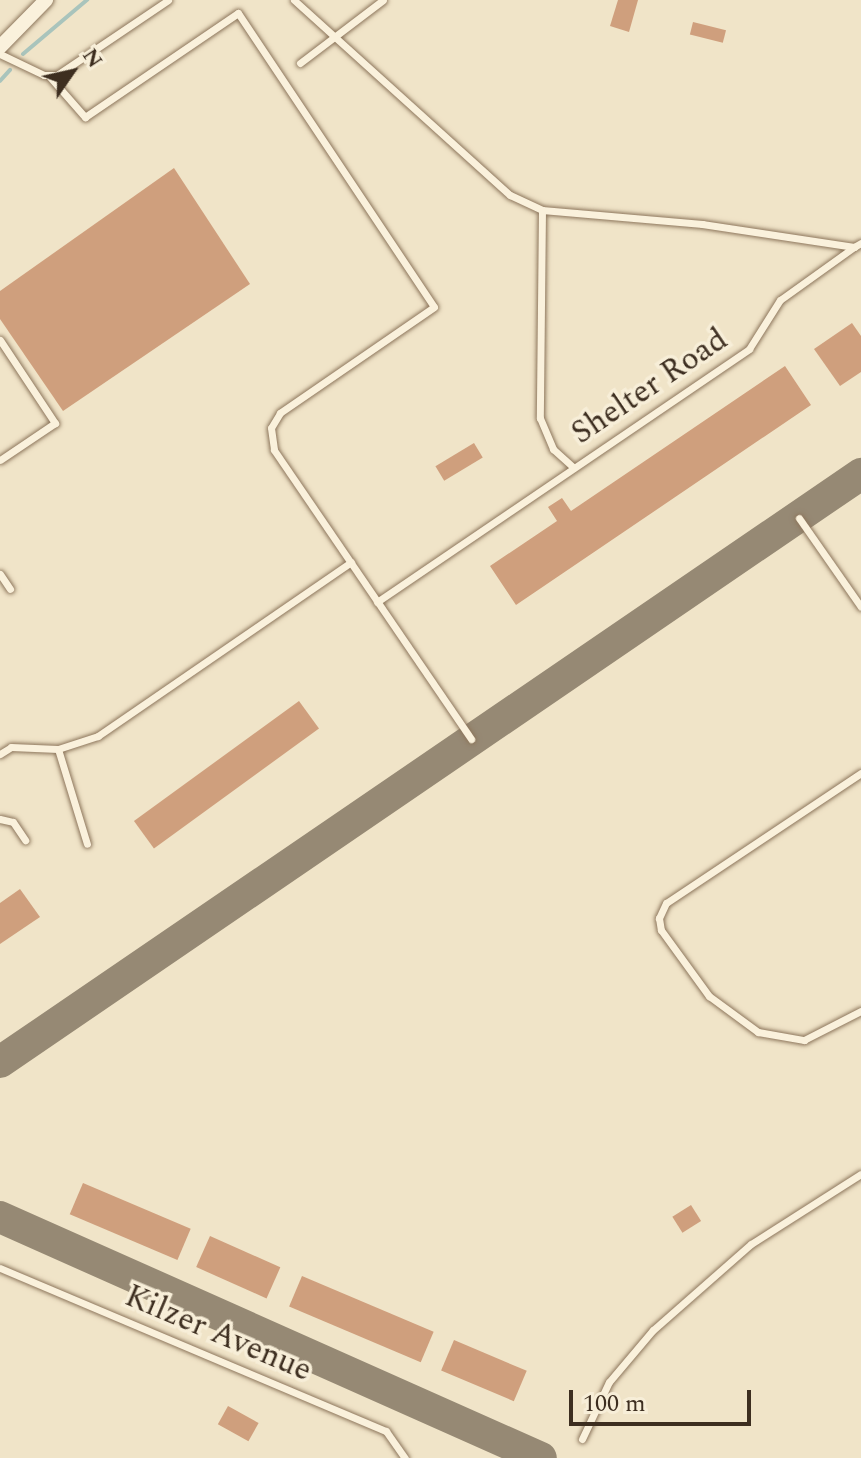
<!DOCTYPE html>
<html>
<head>
<meta charset="utf-8">
<style>
	body { margin:0 }
	#map { position:relative; width:861px; height:1458px; overflow:hidden; background:#f0e4c8; font-family:Spectral,serif }
	div>[style] { position:absolute }
	.stream>* { height:4px; margin:-2px; padding:0 2px; transform-origin:2px; border-radius:2px; background:#a9c4bc }
	.taxiway>* { height:32px; margin:-16px; padding:0 16px; transform-origin:16px; border-radius:16px; background:#968974 }
	.building>* { inset:0; background:#cf9f7d; transform-origin:0 0 }
	.roads { filter:drop-shadow(0 0 2px #8d765c) drop-shadow(0 0 2px #8d765c) }
	.lane>* { height:7px; margin:-3.5px; padding:0 3.5px; transform-origin:3.5px; border-radius:3.5px; background:#faf1dc }
	.street>* { height:14px; margin:-7px; padding:0 7px; transform-origin:7px; border-radius:7px; background:#faf1dc }
	span { translate:-50% -50%; white-space:nowrap; text-align:center; line-height:1.15; -webkit-text-stroke:7px #f7eed8; paint-order:stroke }
	.street-label { font-size:32px; color:#3d2e20 }
	.north { position:absolute; left:32px; top:32px; width:80px; height:80px; -webkit-text-stroke:6px #f7eed8; paint-order:stroke; rotate:56deg; font-size:22px; font-weight:700; line-height:32px; text-align:center; color:#3d2e20 }
	.north::after { content:''; display:block; margin:auto; width:28px; height:36px; background:#3d2e20; clip-path:polygon(50% 0,100% 100%,50% 72%,0 100%) }
	.scale { position:absolute; left:569px; top:1390px; width:182px; height:36px; box-sizing:border-box; border:4px solid #3d2e20; border-top:0; padding-left:10px; font-size:24px; line-height:28px; white-space:nowrap; color:#3d2e20; -webkit-text-stroke:6px #f7eed8; paint-order:stroke }
</style>
</head>
<body>
<div id="map">
	<div class="stream">
		<i style="left:23px;top:54px;width:84px;rotate:-40.2deg"></i>
		<i style="left:0;top:81px;width:15px;rotate:-48deg"></i>
	</div>
	<div class="taxiway">
		<i style="left:0;top:1062px;width:1043px;rotate:-34.33deg"></i>
		<i style="left:0;top:1217px;width:592px;rotate:24.01deg"></i>
	</div>
	<div class="building">
		<i style="clip-path:polygon(618px 0,638px 0,629px 32px,610px 26px)"></i>
		<i style="left:693px;top:22px;width:34px;height:13px;rotate:14deg"></i>
		<i style="clip-path:polygon(174px 168px,250px 284px,63px 411px,0 319px,0 291px)"></i>
		<i style="clip-path:polygon(852px 323px,861px 336px,861px 372px,840px 386px,814px 349px)"></i>
		<i style="clip-path:polygon(785px 366px,811px 405px,516px 605px,490px 566px,557px 521px,548px 507px,562px 498px,571px 511px)"></i>
		<i style="left:474px;top:443px;width:17px;height:45px;rotate:59deg"></i>
		<i style="left:299px;top:701px;width:34px;height:204px;rotate:54deg"></i>
		<i style="clip-path:polygon(20px 889px,40px 917px,0 944px,0 903px)"></i>
		<i style="left:83px;top:1183px;width:117px;height:34px;rotate:23deg"></i>
		<i style="left:691px;top:1205px;width:19px;height:22px;rotate:58deg"></i>
		<i style="left:210px;top:1236px;width:77px;height:34px;rotate:24deg"></i>
		<i style="left:302px;top:1276px;width:143px;height:33px;rotate:23deg"></i>
		<i style="left:454px;top:1340px;width:79px;height:33px;rotate:23deg"></i>
		<i style="left:228px;top:1406px;width:35px;height:21px;rotate:29deg"></i>
	</div>
	<div class="roads">
		<div class="lane">
			<i style="left:294px;top:0;width:291px;rotate:42.1deg"></i>
			<i style="left:510px;top:195px;width:35px;rotate:25deg"></i>
			<i style="left:542px;top:210px;width:208px;rotate:90.6deg"></i>
			<i style="left:540px;top:418px;width:34px;rotate:67deg"></i>
			<i style="left:553px;top:449px;width:28px;rotate:42deg"></i>
			<i style="left:0;top:54px;width:49px;rotate:25.5deg"></i>
			<i style="left:44px;top:75px;width:13px"></i>
			<i style="left:57px;top:75px;width:134px;rotate:-34deg"></i>
			<i style="left:300px;top:63px;width:104px;rotate:-37.2deg"></i>
			<i style="left:49px;top:76px;width:55px;rotate:48.7deg"></i>
			<i style="left:85px;top:117px;width:185px;rotate:-34.2deg"></i>
			<i style="left:238px;top:13px;width:353px;rotate:56.3deg"></i>
			<i style="left:434px;top:307px;width:187px;rotate:145.5deg"></i>
			<i style="left:280px;top:413px;width:17px;rotate:121deg"></i>
			<i style="left:271px;top:428px;width:22px;rotate:82deg"></i>
			<i style="left:274px;top:450px;width:350px;rotate:55.7deg"></i>
			<i style="left:542px;top:210px;width:161px;rotate:5deg"></i>
			<i style="left:702px;top:224px;width:154px;rotate:8.6deg"></i>
			<i style="left:854px;top:247px;width:8px;rotate:-30deg"></i>
			<i style="left:0;top:340px;width:100px;rotate:56.5deg"></i>
			<i style="left:55px;top:423px;width:66px;rotate:146.1deg"></i>
			<i style="left:799px;top:518px;width:108px;rotate:55.1deg"></i>
			<i style="left:0;top:574px;width:18px;rotate:56deg"></i>
			<i style="left:377px;top:602px;width:450px;rotate:-34.2deg"></i>
			<i style="left:749px;top:349px;width:58px;rotate:-57.7deg"></i>
			<i style="left:780px;top:300px;width:91px;rotate:-35.6deg"></i>
			<i style="left:58px;top:749px;width:99px;rotate:73deg"></i>
			<i style="left:0;top:754px;width:13px;rotate:-32deg"></i>
			<i style="left:11px;top:747px;width:47px;rotate:2.4deg"></i>
			<i style="left:58px;top:749px;width:42px;rotate:-18deg"></i>
			<i style="left:98px;top:736px;width:307px;rotate:-34.5deg"></i>
			<i style="left:861px;top:773px;width:234px;rotate:146.3deg"></i>
			<i style="left:666px;top:903px;width:17px;rotate:115deg"></i>
			<i style="left:659px;top:918px;width:12px;rotate:81deg"></i>
			<i style="left:661px;top:930px;width:82px;rotate:54deg"></i>
			<i style="left:709px;top:996px;width:61px;rotate:36.3deg"></i>
			<i style="left:758px;top:1032px;width:47px;rotate:9.9deg"></i>
			<i style="left:804px;top:1040px;width:64px;rotate:-27deg"></i>
			<i style="left:0;top:819px;width:13px;rotate:13deg"></i>
			<i style="left:13px;top:822px;width:22px;rotate:56deg"></i>
			<i style="left:0;top:1268px;width:419px;rotate:22.9deg"></i>
			<i style="left:386px;top:1431px;width:33px;rotate:55deg"></i>
			<i style="left:582px;top:1439px;width:63px;rotate:-64.7deg"></i>
			<i style="left:609px;top:1382px;width:68px;rotate:-49.8deg"></i>
			<i style="left:653px;top:1330px;width:130px;rotate:-41.3deg"></i>
			<i style="left:751px;top:1244px;width:130px;rotate:-32.5deg"></i>
		</div>
		<div class="street">
			<i style="left:0;top:47px;width:66px;rotate:-45.6deg"></i>
		</div>
	</div>
	<div class="street-label">
		<span style="left:650px;top:387px;rotate:-34deg">Shelter Road</span>
		<span style="left:218px;top:1334px;rotate:23deg">Kilzer Avenue</span>
	</div>
	<div class="north">N</div>
	<div class="scale">100 m</div>
</div>
</body>
</html>
